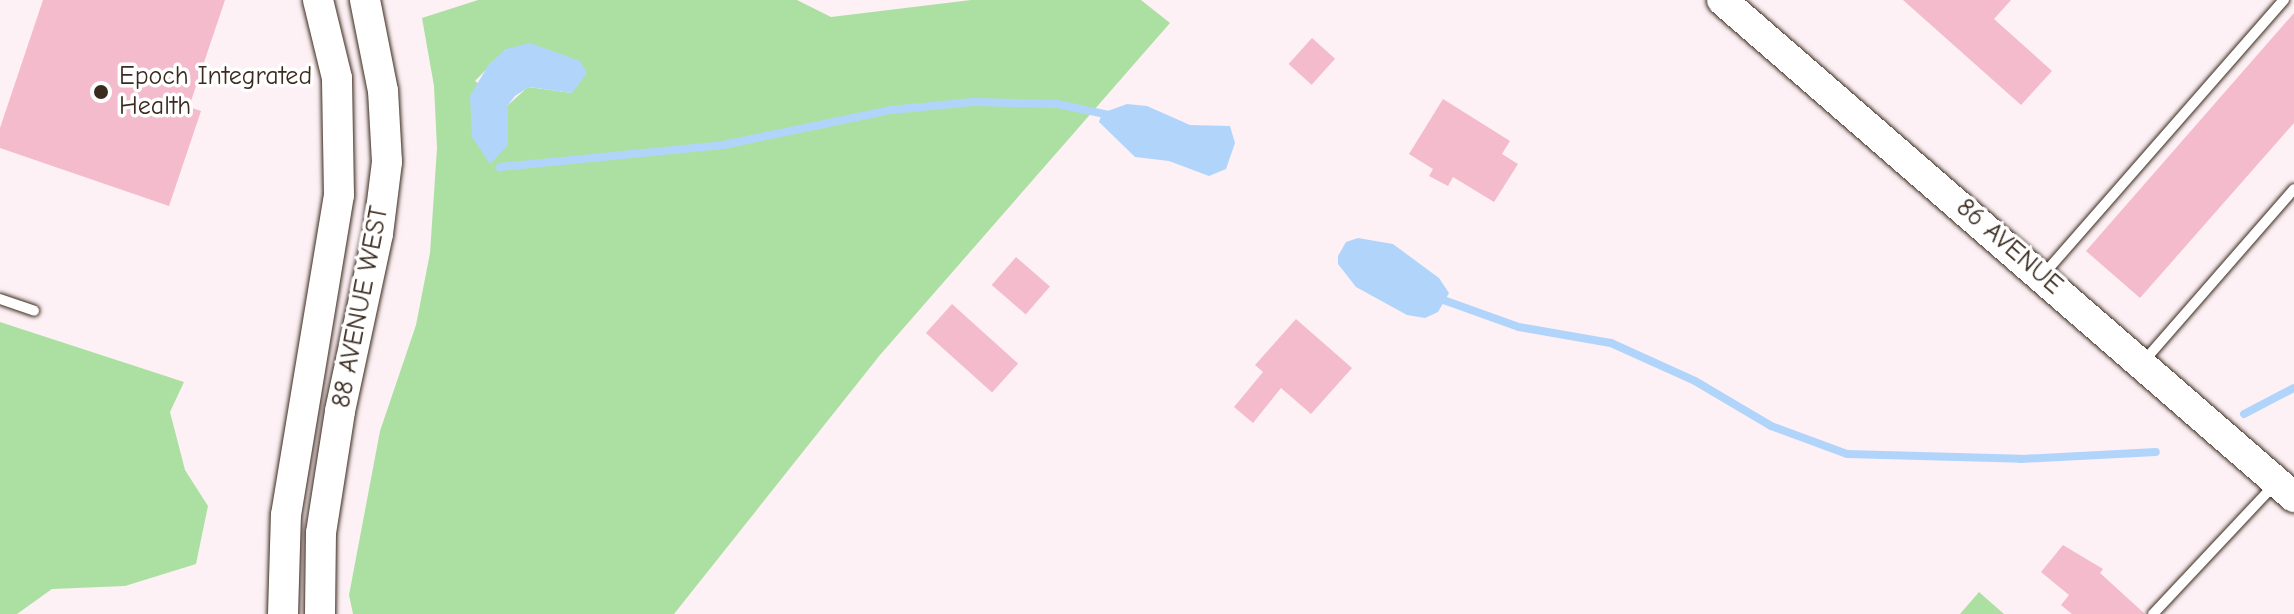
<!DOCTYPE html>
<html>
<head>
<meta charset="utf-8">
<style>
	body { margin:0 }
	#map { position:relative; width:2294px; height:614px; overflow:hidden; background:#fdf1f5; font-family:"Comic Neue",sans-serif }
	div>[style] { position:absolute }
	.green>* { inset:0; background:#ace0a2 }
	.water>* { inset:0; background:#b1d5fa }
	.stream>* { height:8px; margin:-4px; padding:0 4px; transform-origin:4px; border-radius:4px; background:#b1d5fa }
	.building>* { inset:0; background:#f4bbcd; transform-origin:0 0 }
	.roads { filter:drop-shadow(0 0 2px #3b2a1e) drop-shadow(0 0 2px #3b2a1e) }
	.lane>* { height:10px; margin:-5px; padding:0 5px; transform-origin:5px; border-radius:5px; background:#fff }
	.secondary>* { height:30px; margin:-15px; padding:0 15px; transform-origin:15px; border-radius:15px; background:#fff }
	.dots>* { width:22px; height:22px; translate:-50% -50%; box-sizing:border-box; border:4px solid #fff; border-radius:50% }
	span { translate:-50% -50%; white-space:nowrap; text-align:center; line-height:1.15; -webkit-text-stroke:7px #fff; paint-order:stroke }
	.poi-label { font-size:26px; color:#3b2a1e }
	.left { translate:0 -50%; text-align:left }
	.street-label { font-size:26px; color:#3b2a1e }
</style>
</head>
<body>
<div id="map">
	<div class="green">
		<i style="clip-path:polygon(evenodd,478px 0,797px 0,831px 17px,971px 0,1141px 0,1170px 23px,880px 355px,674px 614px,353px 614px,349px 595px,380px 431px,416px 325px,430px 253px,437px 148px,434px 86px,422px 18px,478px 0,506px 49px,572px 93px,528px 87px,508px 105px,475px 81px,506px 49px)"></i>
		<i style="clip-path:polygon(0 322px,184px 382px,170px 412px,185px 470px,208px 506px,196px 564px,125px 586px,52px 589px,17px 614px,0 614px)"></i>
		<i style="clip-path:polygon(1979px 592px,2004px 614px,1960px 614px)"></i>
	</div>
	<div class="water">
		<i style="clip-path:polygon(530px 43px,580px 61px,587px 73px,572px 93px,529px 87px,515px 96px,508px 105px,508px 145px,490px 164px,472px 137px,470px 96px,489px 64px,506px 49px)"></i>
		<i style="clip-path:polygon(1127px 104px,1147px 106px,1190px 125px,1230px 126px,1235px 143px,1226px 169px,1209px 176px,1169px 161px,1135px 157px,1099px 122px,1102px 113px)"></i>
		<i style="clip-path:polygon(1358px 238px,1393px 244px,1439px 278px,1449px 293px,1438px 312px,1425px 318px,1407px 315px,1356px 287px,1338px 264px,1338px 256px,1346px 242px)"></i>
	</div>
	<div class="stream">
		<i style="left:500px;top:167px;width:224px;rotate:-5.6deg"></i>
		<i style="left:723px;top:145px;width:172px;rotate:-11.8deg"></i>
		<i style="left:891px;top:110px;width:82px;rotate:-5.6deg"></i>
		<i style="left:973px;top:102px;width:84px;rotate:1.4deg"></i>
		<i style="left:1057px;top:104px;width:53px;rotate:11.9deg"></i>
		<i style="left:1435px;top:297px;width:89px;rotate:19.7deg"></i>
		<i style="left:1519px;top:327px;width:93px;rotate:9.9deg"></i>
		<i style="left:1611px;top:343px;width:92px;rotate:24.3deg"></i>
		<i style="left:1695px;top:381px;width:88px;rotate:30.6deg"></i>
		<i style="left:1771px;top:426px;width:81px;rotate:20.2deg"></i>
		<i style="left:1847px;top:454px;width:174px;rotate:1.6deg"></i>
		<i style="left:2021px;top:459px;width:135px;rotate:-3deg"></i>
		<i style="left:2244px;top:414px;width:56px;rotate:-27.5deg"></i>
	</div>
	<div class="building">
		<i style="clip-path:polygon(43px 0,225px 0,189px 107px,201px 111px,169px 206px,0 148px,0 128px)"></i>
		<i style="clip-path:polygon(1903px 0,2011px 0,1994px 19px,2052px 71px,2021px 105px)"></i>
		<i style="clip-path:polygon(2294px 13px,2294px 123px,2140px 298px,2086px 251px)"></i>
		<i style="left:1312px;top:38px;width:31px;height:35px;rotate:42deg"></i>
		<i style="clip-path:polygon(1443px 99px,1510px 141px,1502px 154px,1518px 164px,1494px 202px,1453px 177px,1448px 186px,1429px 176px,1433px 169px,1409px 154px)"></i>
		<i style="left:1016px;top:257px;width:45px;height:37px;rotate:41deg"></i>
		<i style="left:952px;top:304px;width:89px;height:39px;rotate:42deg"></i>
		<i style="clip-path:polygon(1296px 319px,1352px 368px,1311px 414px,1281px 388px,1253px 423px,1234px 407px,1263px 372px,1255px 365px)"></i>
		<i style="clip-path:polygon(2063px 545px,2103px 569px,2100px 573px,2145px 614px,2072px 614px,2061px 605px,2069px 595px,2041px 572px)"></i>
	</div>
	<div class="roads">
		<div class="lane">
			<i style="left:2043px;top:275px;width:366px;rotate:-48.8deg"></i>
			<i style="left:0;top:299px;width:36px;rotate:19deg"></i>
			<i style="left:2144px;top:361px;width:228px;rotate:-48.9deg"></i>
			<i style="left:2153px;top:614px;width:180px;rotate:-46.8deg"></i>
		</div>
		<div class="secondary">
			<i style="left:1722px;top:0;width:758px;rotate:40.99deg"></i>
			<i style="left:283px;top:614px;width:99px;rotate:-88.3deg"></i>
			<i style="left:286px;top:515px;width:324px;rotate:-80.6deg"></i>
			<i style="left:339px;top:195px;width:117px;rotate:-91deg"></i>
			<i style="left:337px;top:78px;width:80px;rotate:-103.7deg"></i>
			<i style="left:320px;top:614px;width:81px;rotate:-89.3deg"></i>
			<i style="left:321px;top:533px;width:123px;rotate:-81.1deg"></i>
			<i style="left:340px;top:411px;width:181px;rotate:-77.9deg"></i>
			<i style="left:378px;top:234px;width:73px;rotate:-82.9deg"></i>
			<i style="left:387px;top:162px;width:71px;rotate:-93.2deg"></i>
			<i style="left:383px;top:91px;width:93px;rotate:-101.2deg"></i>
		</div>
	</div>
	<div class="dots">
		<i style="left:101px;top:92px;background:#3b2a1e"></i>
	</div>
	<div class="poi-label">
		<span class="left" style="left:119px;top:92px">Epoch Integrated<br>Health</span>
	</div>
	<div class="street-label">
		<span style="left:2009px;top:247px;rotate:41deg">86 AVENUE</span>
		<span style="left:361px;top:307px;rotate:-79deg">88 AVENUE WEST</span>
	</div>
</div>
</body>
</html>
